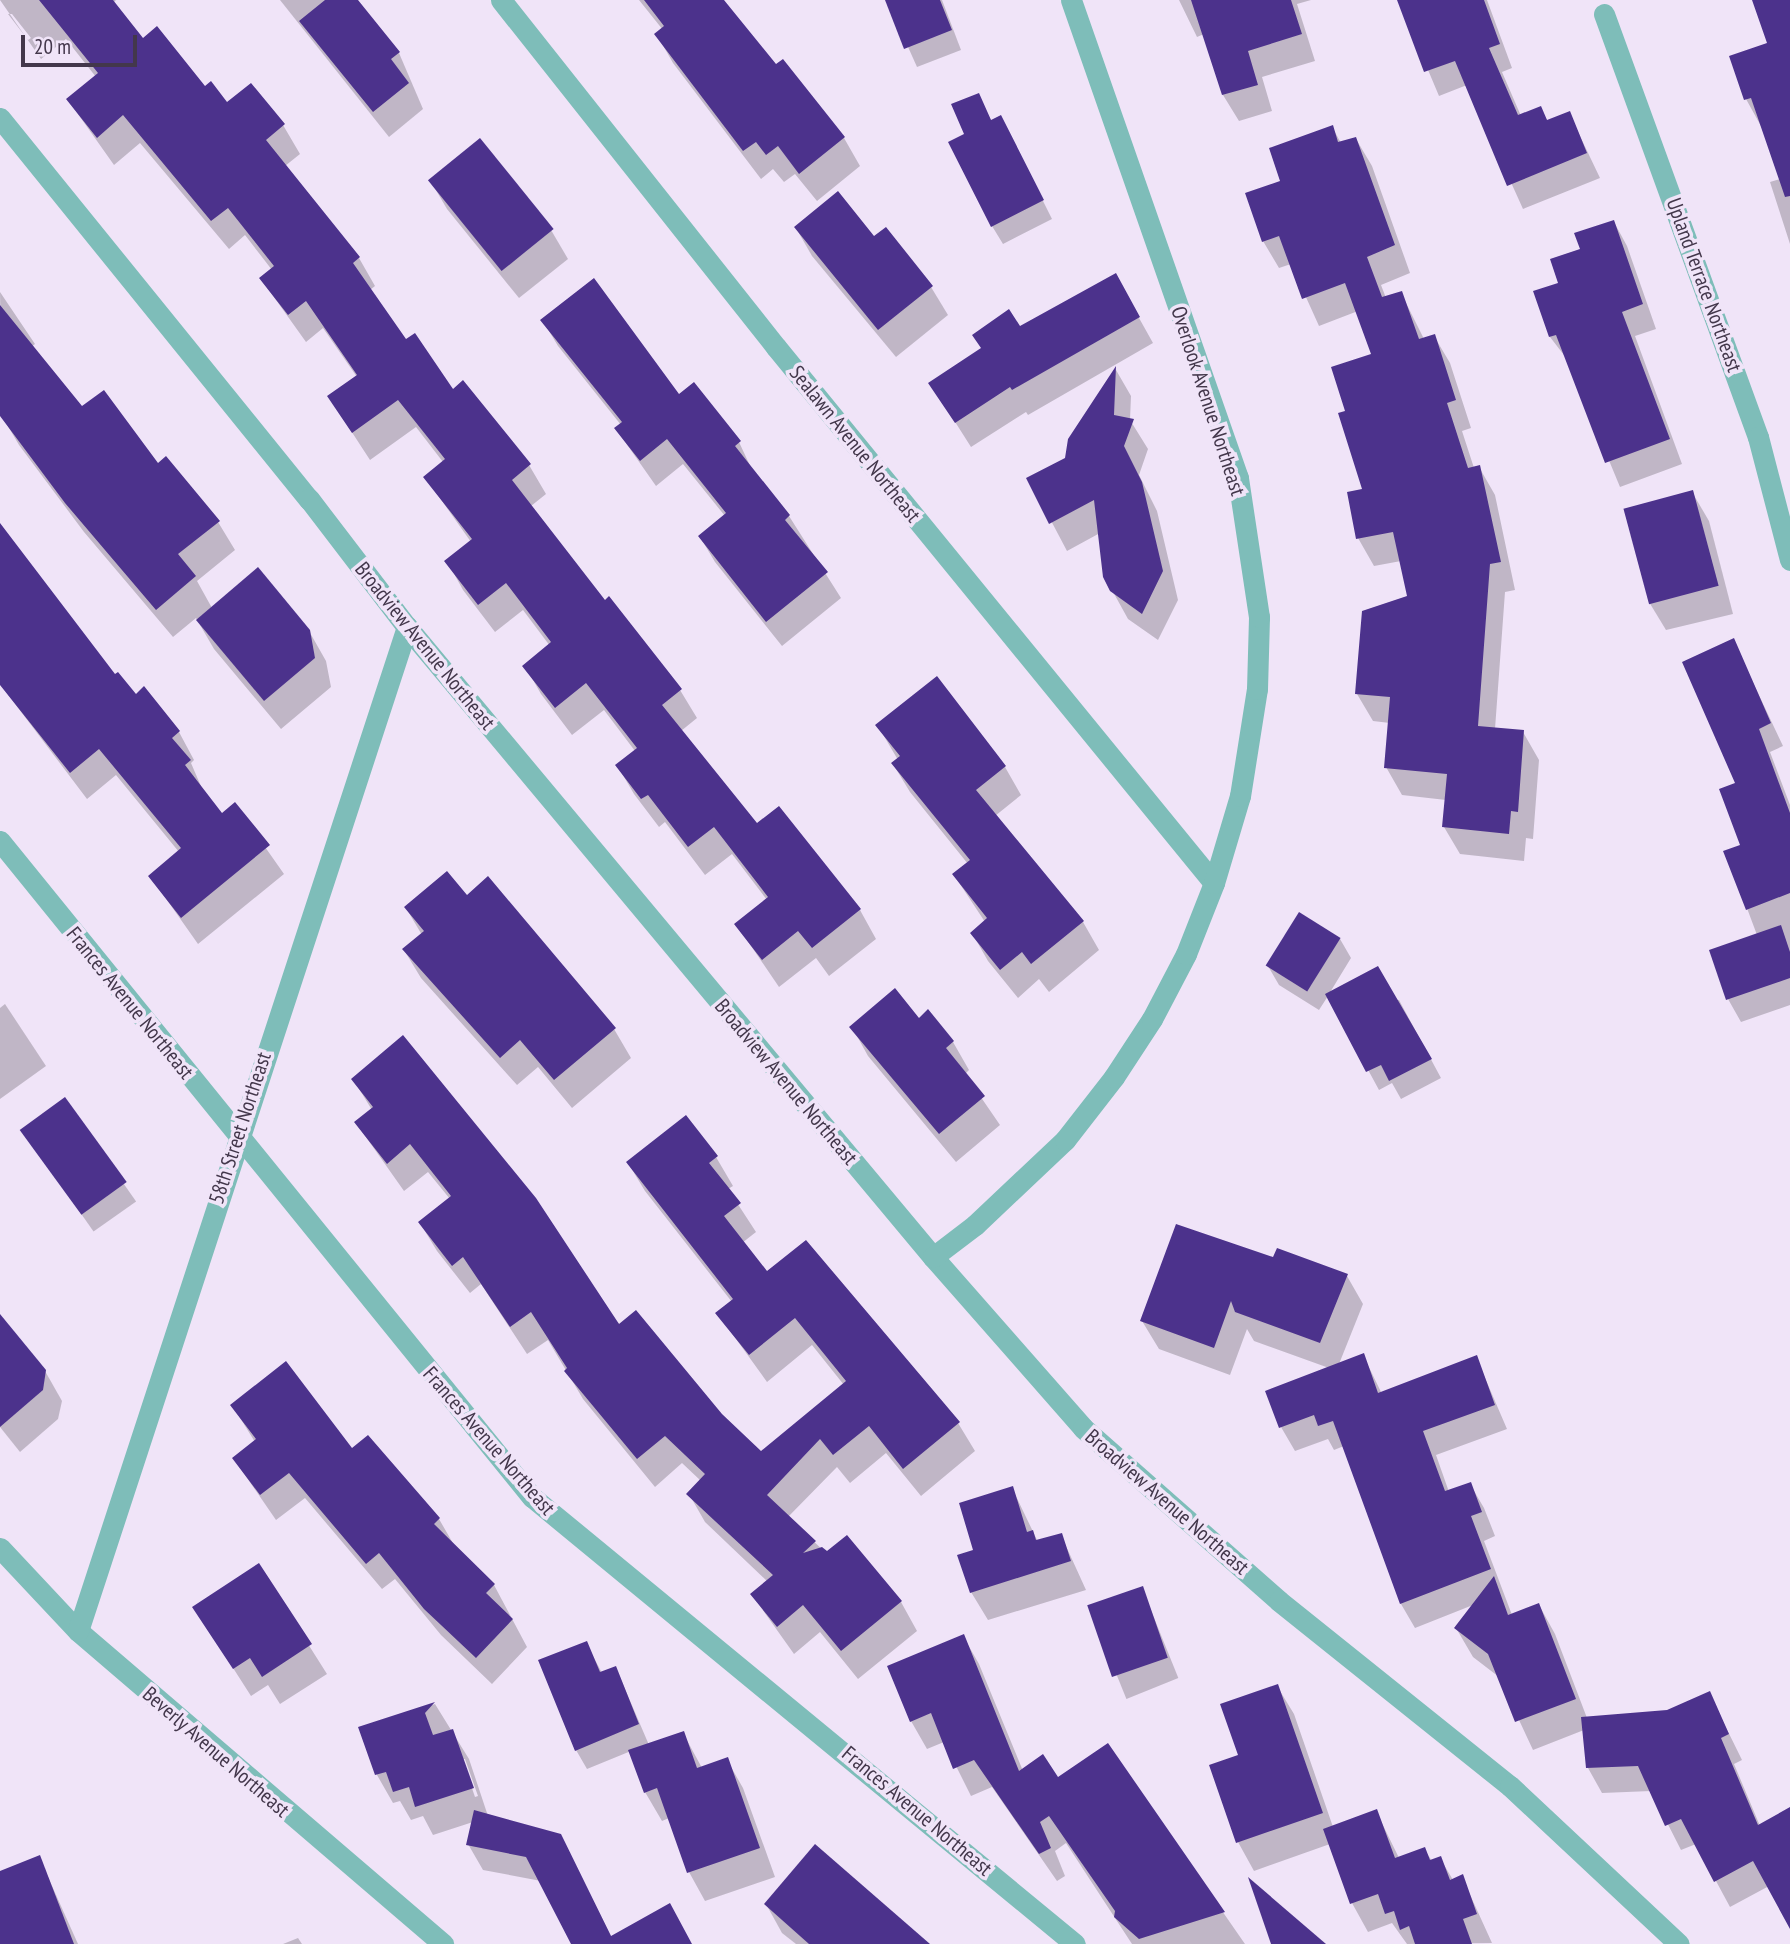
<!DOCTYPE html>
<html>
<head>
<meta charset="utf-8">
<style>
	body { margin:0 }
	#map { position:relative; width:1790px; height:1944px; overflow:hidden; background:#f0e4f8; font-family:"PT Sans Narrow",sans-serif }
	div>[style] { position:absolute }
	.shadow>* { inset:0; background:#0003; transform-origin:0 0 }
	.building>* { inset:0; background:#4c328c; transform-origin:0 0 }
	.minor>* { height:21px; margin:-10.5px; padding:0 10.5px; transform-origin:10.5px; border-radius:10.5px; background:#7ebdb9 }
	span { translate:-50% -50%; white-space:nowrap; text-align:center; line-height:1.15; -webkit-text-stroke:7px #f0e4f8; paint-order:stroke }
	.street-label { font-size:21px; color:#43374b }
	.scale { position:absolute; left:21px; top:35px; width:116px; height:32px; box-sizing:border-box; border:4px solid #43374b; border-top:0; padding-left:9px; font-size:21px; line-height:24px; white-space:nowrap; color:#43374b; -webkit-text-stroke:5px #f0e4f8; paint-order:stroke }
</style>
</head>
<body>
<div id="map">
	<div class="shadow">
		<i style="clip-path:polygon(evenodd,0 0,116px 0,113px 3px,143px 40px,205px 88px,227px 104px,283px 125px,300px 154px,285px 166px,359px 258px,375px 286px,370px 290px,406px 342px,529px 465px,546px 494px,531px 506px,605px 602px,680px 690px,697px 718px,681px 731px,757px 826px,779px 808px,860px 910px,876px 939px,829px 976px,816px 958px,779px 987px,736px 924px,767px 900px,732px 854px,705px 875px,665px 822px,659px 827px,634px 794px,617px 765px,635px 751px,604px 710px,572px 735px,541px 694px,525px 666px,550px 646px,523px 610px,495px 632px,463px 590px,447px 561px,471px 542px,425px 477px,443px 462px,416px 427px,370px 460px,329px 397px,357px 377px,323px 328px,306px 342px,261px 279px,272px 270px,245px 235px,229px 249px,140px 143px,114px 165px,68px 100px,96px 77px,66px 39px,41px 59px,0 0,8px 14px,12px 14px,31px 38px,28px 40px,8px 14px)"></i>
		<i style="clip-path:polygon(280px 0,356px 0,399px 53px,423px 109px,389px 137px)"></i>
		<i style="clip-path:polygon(639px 0,722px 0,776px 67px,783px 61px,844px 138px,860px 166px,817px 201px,795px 174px,784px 182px,773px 169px,761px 179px,673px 63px,657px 35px,663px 30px)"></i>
		<i style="clip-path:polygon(887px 0,942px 0,961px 50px,917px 67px)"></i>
		<i style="clip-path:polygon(1179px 0,1311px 0,1297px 4px,1315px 61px,1262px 77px,1272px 111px,1239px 121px,1223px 95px,1204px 34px,1197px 37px)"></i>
		<i style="clip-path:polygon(1487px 0,1512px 68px,1502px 72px,1521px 116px,1540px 108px,1548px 122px,1569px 113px,1600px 178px,1523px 209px,1467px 85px,1439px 96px,1399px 1px)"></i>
		<i style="clip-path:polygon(1754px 0,1790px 0,1790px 244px,1770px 182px,1780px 179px,1762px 128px,1746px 99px,1769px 44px)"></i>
		<i style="clip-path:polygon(978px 95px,992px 122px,1010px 135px,1052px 219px,1003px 244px,992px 226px,966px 135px)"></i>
		<i style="clip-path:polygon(1332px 127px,1341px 143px,1356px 139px,1372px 166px,1410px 273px,1381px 285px,1386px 298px,1401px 293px,1424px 339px,1434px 336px,1450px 363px,1471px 428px,1462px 431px,1474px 468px,1479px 467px,1495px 495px,1515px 590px,1505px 592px,1495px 729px,1523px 732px,1539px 760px,1533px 839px,1526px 838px,1524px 861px,1460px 854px,1444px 827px,1446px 800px,1402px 795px,1386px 767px,1390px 723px,1373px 721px,1357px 694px,1409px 597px,1401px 561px,1374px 566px,1358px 538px,1365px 490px,1347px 412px,1374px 355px,1358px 311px,1319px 326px,1291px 264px,1279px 268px,1263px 241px,1282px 182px)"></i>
		<i style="clip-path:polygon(430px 180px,551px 230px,568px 259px,519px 298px,447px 209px)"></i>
		<i style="clip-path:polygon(1614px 222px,1627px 246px,1656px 329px,1635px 336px,1682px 464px,1620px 487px,1567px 359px,1550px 337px,1560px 284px,1582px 250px)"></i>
		<i style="clip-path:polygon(796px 228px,874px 239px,931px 287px,948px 315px,896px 357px,812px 256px)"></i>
		<i style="clip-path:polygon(1115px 275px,1153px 343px,1028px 415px,1026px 412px,971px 447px,931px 384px)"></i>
		<i style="clip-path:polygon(0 292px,35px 344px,31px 347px,82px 409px,157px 466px,218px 522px,235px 550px,197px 581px,212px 608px,309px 631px,326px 661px,331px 687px,281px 729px,214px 649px,196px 618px,173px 637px,84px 532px,19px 445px,2px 416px)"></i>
		<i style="clip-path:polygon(543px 321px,678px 396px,739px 442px,752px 470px,789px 516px,841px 598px,782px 646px,715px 562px,700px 537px,725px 516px,683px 464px,656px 486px,616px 429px,621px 425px,558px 346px)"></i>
		<i style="clip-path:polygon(1116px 370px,1131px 396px,1130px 420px,1148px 449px,1139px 475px,1157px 511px,1178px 600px,1158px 640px,1128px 619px,1112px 590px,1100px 533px,1067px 551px,1029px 479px,1067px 459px,1070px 440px)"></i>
		<i style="clip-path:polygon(1692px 492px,1709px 521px,1733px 614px,1666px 630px,1649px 602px,1625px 509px)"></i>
		<i style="clip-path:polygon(0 524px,115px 677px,135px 696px,144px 689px,179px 732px,194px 760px,191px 763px,203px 791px,222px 815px,235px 804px,284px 874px,198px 944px,150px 876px,179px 852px,116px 775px,87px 799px,0 684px)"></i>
		<i style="clip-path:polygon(1733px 640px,1783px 746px,1770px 752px,1790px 805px,1790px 1005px,1741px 1022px,1728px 999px,1757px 935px,1726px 852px,1742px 846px)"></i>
		<i style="clip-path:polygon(878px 726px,1005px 767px,1021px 795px,995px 816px,1083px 922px,1099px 950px,1049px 992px,1039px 979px,1018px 998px,988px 961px,972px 933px,985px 922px,954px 875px,968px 864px,910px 792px,893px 764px,898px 760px)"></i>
		<i style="clip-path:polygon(467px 897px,614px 1029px,631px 1058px,572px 1108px,538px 1067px,517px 1085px,421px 978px,404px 950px,422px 935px,406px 908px)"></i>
		<i style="clip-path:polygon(1340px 939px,1351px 958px,1329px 994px,1399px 1000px,1441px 1078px,1401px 1099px,1392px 1083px,1379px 1090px,1328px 996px,1319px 1010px,1279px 985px,1268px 966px)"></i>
		<i style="clip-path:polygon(5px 1004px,46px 1066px,0 1099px,0 1008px)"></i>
		<i style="clip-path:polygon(919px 1020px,953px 1042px,969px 1070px,965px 1074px,1000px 1125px,956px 1162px,868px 1056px,852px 1027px)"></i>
		<i style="clip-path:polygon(353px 1079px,760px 1453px,844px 1385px,812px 1345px,767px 1382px,718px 1314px,732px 1302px,645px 1191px,628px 1163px,716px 1157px,733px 1186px,728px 1189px,756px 1232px,742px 1243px,767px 1274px,958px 1423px,975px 1451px,921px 1496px,886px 1453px,850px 1483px,837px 1467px,788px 1517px,827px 1554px,847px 1537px,901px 1602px,917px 1631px,858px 1679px,820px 1632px,794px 1654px,752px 1595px,768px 1582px,705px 1522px,689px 1494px,701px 1481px,682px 1463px,655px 1487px,583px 1399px,548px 1340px,527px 1354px,481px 1284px,470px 1293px,437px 1251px,420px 1223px,450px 1199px,428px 1172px,404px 1191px,356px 1123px,372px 1110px)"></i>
		<i style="left:65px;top:1100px;width:124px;height:52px;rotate:55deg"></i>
		<i style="clip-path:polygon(1274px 1260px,1347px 1276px,1363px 1304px,1339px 1364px,1363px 1355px,1382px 1394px,1476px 1357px,1507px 1429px,1436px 1455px,1449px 1492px,1470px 1484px,1484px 1508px,1495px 1536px,1484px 1541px,1512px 1615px,1539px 1605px,1555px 1634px,1587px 1718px,1668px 1712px,1709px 1693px,1742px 1760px,1734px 1764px,1760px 1826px,1790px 1809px,1790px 1925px,1769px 1886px,1730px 1907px,1696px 1844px,1681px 1850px,1651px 1791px,1602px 1793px,1588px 1768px,1584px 1730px,1533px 1750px,1499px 1677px,1473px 1657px,1456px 1628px,1473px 1605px,1415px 1628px,1401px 1604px,1344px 1446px,1334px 1450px,1328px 1439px,1295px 1451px,1281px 1427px,1329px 1368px,1254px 1341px,1247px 1329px,1230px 1375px,1159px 1349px,1142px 1321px)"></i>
		<i style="clip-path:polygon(0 1317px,45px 1371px,62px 1401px,58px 1419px,20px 1452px,0 1427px)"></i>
		<i style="clip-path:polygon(232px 1405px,352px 1451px,367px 1437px,439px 1519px,454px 1545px,494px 1585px,527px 1647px,492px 1684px,441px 1635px,395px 1579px,382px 1589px,305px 1498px,276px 1520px,234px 1459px,255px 1442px)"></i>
		<i style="clip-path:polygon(1012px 1488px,1038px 1542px,1061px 1535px,1086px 1590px,988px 1620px,971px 1592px,976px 1551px)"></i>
		<i style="clip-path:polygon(258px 1565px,327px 1674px,280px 1704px,268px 1685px,251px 1696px,194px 1607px)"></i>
		<i style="left:1142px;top:1588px;width:97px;height:56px;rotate:68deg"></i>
		<i style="clip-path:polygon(963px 1636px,979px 1664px,1023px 1771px,1058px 1779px,1107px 1745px,1245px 1944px,1132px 1944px,1066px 1843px,1055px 1851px,1065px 1876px,1057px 1881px,992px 1787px,971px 1796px,944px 1742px,927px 1749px,911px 1721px)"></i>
		<i style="clip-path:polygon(586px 1643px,602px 1673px,616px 1668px,649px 1745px,683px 1733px,702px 1768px,727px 1760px,743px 1788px,775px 1877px,705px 1901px,689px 1872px,669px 1818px,662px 1821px,645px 1792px,631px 1751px,587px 1769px,576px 1750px)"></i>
		<i style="clip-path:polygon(1277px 1686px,1294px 1714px,1333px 1827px,1376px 1811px,1399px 1858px,1424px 1849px,1432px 1861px,1440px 1858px,1453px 1880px,1462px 1877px,1492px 1943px,1407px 1944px,1392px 1923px,1368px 1932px,1352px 1903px,1330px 1844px,1254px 1871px,1238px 1842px,1241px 1757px)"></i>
		<i style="clip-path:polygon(evenodd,435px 1704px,469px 1759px,488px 1816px,560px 1835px,612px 1938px,691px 1944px,573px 1944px,541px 1881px,483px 1870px,468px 1844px,473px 1822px,433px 1835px,423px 1816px,411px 1820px,400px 1801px,393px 1803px,377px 1775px,361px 1728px,435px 1704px,462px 1759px,465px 1759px,478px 1796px,475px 1797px,462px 1759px)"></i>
		<i style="clip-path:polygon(39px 1857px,78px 1944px,0 1944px,0 1873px)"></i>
		<i style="clip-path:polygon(766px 1904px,928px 1944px,796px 1944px,782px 1933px)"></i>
		<i style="clip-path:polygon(298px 1938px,302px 1944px,283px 1944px)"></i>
	</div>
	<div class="building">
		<i style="clip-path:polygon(39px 0,113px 0,143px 38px,157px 26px,205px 86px,211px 81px,227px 102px,251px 83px,285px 124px,266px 140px,360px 257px,353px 263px,406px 339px,415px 333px,453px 389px,463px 380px,531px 464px,512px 480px,605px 600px,609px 596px,682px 689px,662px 705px,757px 823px,779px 806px,861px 909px,812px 948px,798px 931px,762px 960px,734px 924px,768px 897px,714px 827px,688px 847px,648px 795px,641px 799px,615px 765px,637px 748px,586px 683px,555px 708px,522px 666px,551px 642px,506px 583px,478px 605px,444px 561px,472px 539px,423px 477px,445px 459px,398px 400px,352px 433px,327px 396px,357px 375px,306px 301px,288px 315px,259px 278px,274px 266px,228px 208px,211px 221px,123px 115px,97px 138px,66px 99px,98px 73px)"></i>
		<i style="clip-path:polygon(325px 0,358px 0,400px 52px,391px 59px,409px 83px,373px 112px,299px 21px)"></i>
		<i style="clip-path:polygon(644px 0,724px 0,776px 64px,783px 59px,845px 137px,799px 174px,778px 146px,766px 155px,756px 142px,743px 151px,654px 34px,664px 26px)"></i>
		<i style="clip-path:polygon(885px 0,940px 0,952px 30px,904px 49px)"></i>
		<i style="clip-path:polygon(1191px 0,1291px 0,1302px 34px,1248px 51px,1258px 85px,1222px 95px)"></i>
		<i style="clip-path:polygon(1397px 0,1484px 0,1500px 44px,1489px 48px,1518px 115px,1541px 106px,1547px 120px,1570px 111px,1587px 153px,1507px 186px,1455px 61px,1424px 72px)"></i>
		<i style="clip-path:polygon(1752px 0,1790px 0,1790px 196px,1785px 197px,1751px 98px,1744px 100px,1729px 56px,1767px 43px)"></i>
		<i style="clip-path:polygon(979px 93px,991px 120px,1001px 115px,1044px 200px,991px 227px,948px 142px,964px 134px,951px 104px)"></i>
		<i style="clip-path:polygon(1333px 125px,1338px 142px,1356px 137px,1395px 245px,1367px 257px,1382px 297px,1402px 291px,1419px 339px,1435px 334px,1456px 400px,1447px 403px,1468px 468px,1480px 465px,1501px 562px,1490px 564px,1478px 726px,1524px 730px,1518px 812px,1511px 811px,1509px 834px,1442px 827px,1447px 774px,1384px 768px,1390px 697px,1355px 694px,1362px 611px,1407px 596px,1393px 532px,1356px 539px,1347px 492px,1362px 489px,1338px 413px,1345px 411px,1331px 367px,1371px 354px,1345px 283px,1302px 299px,1279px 236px,1262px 242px,1245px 193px,1280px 181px,1269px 148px)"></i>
		<i style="left:480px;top:138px;width:117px;height:67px;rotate:51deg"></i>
		<i style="clip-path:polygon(838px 191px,874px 236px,886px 227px,933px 286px,878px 330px,794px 227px)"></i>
		<i style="clip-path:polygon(1614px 220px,1643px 304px,1622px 312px,1670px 439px,1605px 463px,1556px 335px,1549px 337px,1533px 291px,1558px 283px,1550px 259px,1580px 249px,1574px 233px)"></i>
		<i style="clip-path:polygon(1116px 273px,1140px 317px,1012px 390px,1010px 387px,955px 423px,928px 383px,981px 348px,972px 335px,1009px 309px,1020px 326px)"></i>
		<i style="clip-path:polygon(594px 278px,679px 394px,694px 382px,741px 441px,735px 446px,790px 515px,785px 520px,828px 572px,766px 622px,698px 536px,726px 513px,667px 439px,640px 461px,614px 428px,622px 422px,540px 320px)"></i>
		<i style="clip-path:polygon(0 305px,82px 406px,104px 390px,158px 463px,166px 456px,220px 521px,178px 554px,196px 576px,156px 610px,65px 503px,0 416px)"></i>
		<i style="clip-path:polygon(1116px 366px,1114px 415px,1134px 419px,1124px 446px,1142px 482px,1163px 571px,1142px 614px,1110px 591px,1103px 577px,1094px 500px,1049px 524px,1026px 478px,1065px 458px,1068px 439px)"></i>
		<i style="left:1693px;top:490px;width:99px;height:72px;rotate:75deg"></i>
		<i style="clip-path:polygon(0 523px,115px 674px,118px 672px,136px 694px,144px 686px,180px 731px,172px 738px,191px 760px,185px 765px,222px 813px,235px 802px,270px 845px,181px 918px,148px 876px,181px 848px,99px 749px,70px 773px,0 685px)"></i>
		<i style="clip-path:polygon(258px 567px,310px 630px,315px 658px,264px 701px,196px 620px)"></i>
		<i style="clip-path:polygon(1734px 638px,1771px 723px,1759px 729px,1790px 813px,1790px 893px,1746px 910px,1723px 851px,1740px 845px,1719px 789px,1735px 783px,1682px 662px)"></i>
		<i style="clip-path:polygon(937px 676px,1006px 766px,976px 790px,1084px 921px,1031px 964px,1022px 952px,1000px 970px,970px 933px,987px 918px,952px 874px,970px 860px,891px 763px,900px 756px,875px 725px)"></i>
		<i style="clip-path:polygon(447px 871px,467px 895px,488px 876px,616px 1028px,554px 1080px,520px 1040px,500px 1058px,402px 949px,424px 931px,404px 907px)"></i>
		<i style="left:1299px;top:912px;width:49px;height:63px;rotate:32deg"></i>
		<i style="clip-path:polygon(1781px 925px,1790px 952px,1790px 978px,1726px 1000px,1709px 950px)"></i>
		<i style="clip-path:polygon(1378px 966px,1432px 1059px,1389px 1081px,1381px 1065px,1366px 1072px,1325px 994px)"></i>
		<i style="clip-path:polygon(895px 988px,919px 1018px,928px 1009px,954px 1041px,946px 1048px,985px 1096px,939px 1134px,849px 1027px)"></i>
		<i style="clip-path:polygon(403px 1035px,536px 1198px,619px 1324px,636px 1310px,722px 1414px,761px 1451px,846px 1381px,795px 1318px,749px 1355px,715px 1313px,733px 1299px,626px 1162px,686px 1115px,718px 1156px,709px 1163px,741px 1203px,724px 1216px,767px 1271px,806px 1240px,960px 1422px,903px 1469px,869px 1426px,833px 1455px,820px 1439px,767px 1495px,816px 1541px,803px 1553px,822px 1547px,827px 1551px,847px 1535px,902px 1601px,841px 1651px,803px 1605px,777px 1627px,750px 1594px,773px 1575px,686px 1494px,705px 1474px,665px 1436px,637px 1459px,564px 1371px,567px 1368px,531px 1312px,510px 1327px,463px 1257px,452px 1266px,418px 1222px,451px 1196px,410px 1144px,387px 1164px,354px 1122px,373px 1107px,351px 1079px)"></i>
		<i style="left:65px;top:1097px;width:105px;height:56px;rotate:54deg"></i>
		<i style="clip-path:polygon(1176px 1224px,1273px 1257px,1277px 1248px,1348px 1274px,1320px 1343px,1235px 1312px,1231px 1301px,1214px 1348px,1140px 1321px)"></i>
		<i style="clip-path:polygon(0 1314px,46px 1370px,43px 1390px,0 1427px)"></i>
		<i style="clip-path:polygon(1364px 1353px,1378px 1393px,1477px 1355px,1495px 1405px,1423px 1431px,1445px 1491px,1471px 1482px,1482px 1512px,1471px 1516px,1491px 1569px,1400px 1604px,1333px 1421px,1318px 1426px,1314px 1415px,1279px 1428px,1265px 1391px)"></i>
		<i style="clip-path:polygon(286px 1361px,352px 1448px,368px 1435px,440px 1518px,434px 1524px,495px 1584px,486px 1593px,513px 1619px,476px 1658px,424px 1609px,379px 1553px,366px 1564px,289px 1473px,260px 1495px,232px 1458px,256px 1439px,230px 1405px)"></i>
		<i style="clip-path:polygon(1013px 1486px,1027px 1532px,1033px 1530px,1036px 1540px,1062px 1533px,1071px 1561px,970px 1593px,957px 1555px,973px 1550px,959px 1503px)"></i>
		<i style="clip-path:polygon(259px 1563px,312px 1644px,262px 1677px,250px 1658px,233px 1669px,192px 1607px)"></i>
		<i style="clip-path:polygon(1494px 1576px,1508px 1615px,1539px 1603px,1576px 1699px,1515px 1722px,1488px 1654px,1454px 1628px)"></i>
		<i style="left:1143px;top:1586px;width:76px;height:59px;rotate:71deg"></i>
		<i style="clip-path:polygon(964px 1634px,1019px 1771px,1043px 1754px,1058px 1777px,1108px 1743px,1225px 1912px,1139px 1939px,1114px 1917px,1115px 1911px,1049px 1816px,1040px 1822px,1051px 1848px,1039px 1854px,974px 1760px,953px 1769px,931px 1713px,910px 1722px,887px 1666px)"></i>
		<i style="clip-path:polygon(587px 1641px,600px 1672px,616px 1666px,639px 1724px,575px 1751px,538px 1660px)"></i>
		<i style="clip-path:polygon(1278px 1684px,1323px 1813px,1236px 1843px,1209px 1765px,1238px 1755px,1220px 1704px)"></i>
		<i style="clip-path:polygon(1710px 1691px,1729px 1734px,1721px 1738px,1758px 1825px,1790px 1807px,1790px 1929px,1753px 1861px,1714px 1882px,1681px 1819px,1665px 1826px,1638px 1766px,1586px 1768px,1581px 1717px,1667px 1710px)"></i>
		<i style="clip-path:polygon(435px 1702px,425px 1713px,433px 1735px,453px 1729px,474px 1788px,415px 1807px,409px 1787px,393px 1792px,386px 1772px,375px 1775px,358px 1727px)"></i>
		<i style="clip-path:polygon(684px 1731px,697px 1768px,728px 1757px,760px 1848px,687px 1873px,657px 1788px,644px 1793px,628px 1750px)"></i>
		<i style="clip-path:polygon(1377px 1809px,1395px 1858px,1425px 1847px,1430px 1860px,1441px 1856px,1450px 1880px,1463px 1874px,1477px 1914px,1463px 1919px,1472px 1944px,1415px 1944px,1409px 1926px,1400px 1930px,1394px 1911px,1385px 1914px,1378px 1894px,1350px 1904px,1323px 1829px)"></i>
		<i style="clip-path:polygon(474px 1810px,561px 1834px,611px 1936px,670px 1903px,692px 1944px,571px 1944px,526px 1857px,466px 1845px)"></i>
		<i style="clip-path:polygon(815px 1844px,930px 1944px,809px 1944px,764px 1904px)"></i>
		<i style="clip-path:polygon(40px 1855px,74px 1944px,0 1944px,0 1871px)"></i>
		<i style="clip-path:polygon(1248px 1877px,1326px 1944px,1271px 1944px)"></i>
	</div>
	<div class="minor">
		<i style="left:501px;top:0;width:443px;rotate:51.6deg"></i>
		<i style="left:776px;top:347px;width:692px;rotate:50.75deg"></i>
		<i style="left:1604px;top:14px;width:450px;rotate:70deg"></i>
		<i style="left:1758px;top:437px;width:127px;rotate:75.4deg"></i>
		<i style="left:0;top:118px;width:491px;rotate:51deg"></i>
		<i style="left:309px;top:499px;width:161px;rotate:52.6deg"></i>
		<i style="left:407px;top:627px;width:821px;rotate:50.14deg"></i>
		<i style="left:933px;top:1257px;width:227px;rotate:48.7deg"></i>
		<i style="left:1083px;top:1428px;width:261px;rotate:41.4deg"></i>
		<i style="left:1279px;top:1601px;width:296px;rotate:38.7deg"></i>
		<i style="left:1510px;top:1786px;width:231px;rotate:43.1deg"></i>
		<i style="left:0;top:841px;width:845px;rotate:50.96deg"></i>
		<i style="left:532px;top:1497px;width:703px;rotate:39.46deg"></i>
		<i style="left:933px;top:1257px;width:53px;rotate:-37.3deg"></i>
		<i style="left:975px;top:1225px;width:124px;rotate:-43.4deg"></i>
		<i style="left:1065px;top:1140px;width:80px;rotate:-52.1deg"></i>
		<i style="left:1114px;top:1077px;width:69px;rotate:-56.8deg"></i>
		<i style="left:1152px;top:1019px;width:73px;rotate:-62.4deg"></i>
		<i style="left:1186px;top:954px;width:76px;rotate:-68.5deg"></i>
		<i style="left:1214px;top:883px;width:91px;rotate:-73.4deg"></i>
		<i style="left:1240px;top:796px;width:108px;rotate:-81deg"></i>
		<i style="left:1257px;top:689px;width:72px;rotate:-88.4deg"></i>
		<i style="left:1259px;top:617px;width:141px;rotate:-98.6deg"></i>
		<i style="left:1238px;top:478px;width:506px;rotate:-109.26deg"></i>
		<i style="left:0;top:1548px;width:114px;rotate:46.8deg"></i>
		<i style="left:78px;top:1631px;width:481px;rotate:40.6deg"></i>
		<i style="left:78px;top:1631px;width:1057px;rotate:-71.86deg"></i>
	</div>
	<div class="street-label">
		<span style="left:1704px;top:285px;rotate:70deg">Upland Terrace Northeast</span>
		<span style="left:1208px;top:401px;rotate:72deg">Overlook Avenue Northeast</span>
		<span style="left:855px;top:444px;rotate:51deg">Sealawn Avenue Northeast</span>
		<span style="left:425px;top:646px;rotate:51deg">Broadview Avenue Northeast</span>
		<span style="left:130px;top:1003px;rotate:51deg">Frances Avenue Northeast</span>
		<span style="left:786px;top:1082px;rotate:50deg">Broadview Avenue Northeast</span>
		<span style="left:240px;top:1128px;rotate:-72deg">58th Street Northeast</span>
		<span style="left:489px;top:1441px;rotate:49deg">Frances Avenue Northeast</span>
		<span style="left:1167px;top:1502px;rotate:41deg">Broadview Avenue Northeast</span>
		<span style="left:216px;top:1752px;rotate:41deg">Beverly Avenue Northeast</span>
		<span style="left:917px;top:1811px;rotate:40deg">Frances Avenue Northeast</span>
	</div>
	<div class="scale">20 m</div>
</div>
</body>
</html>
